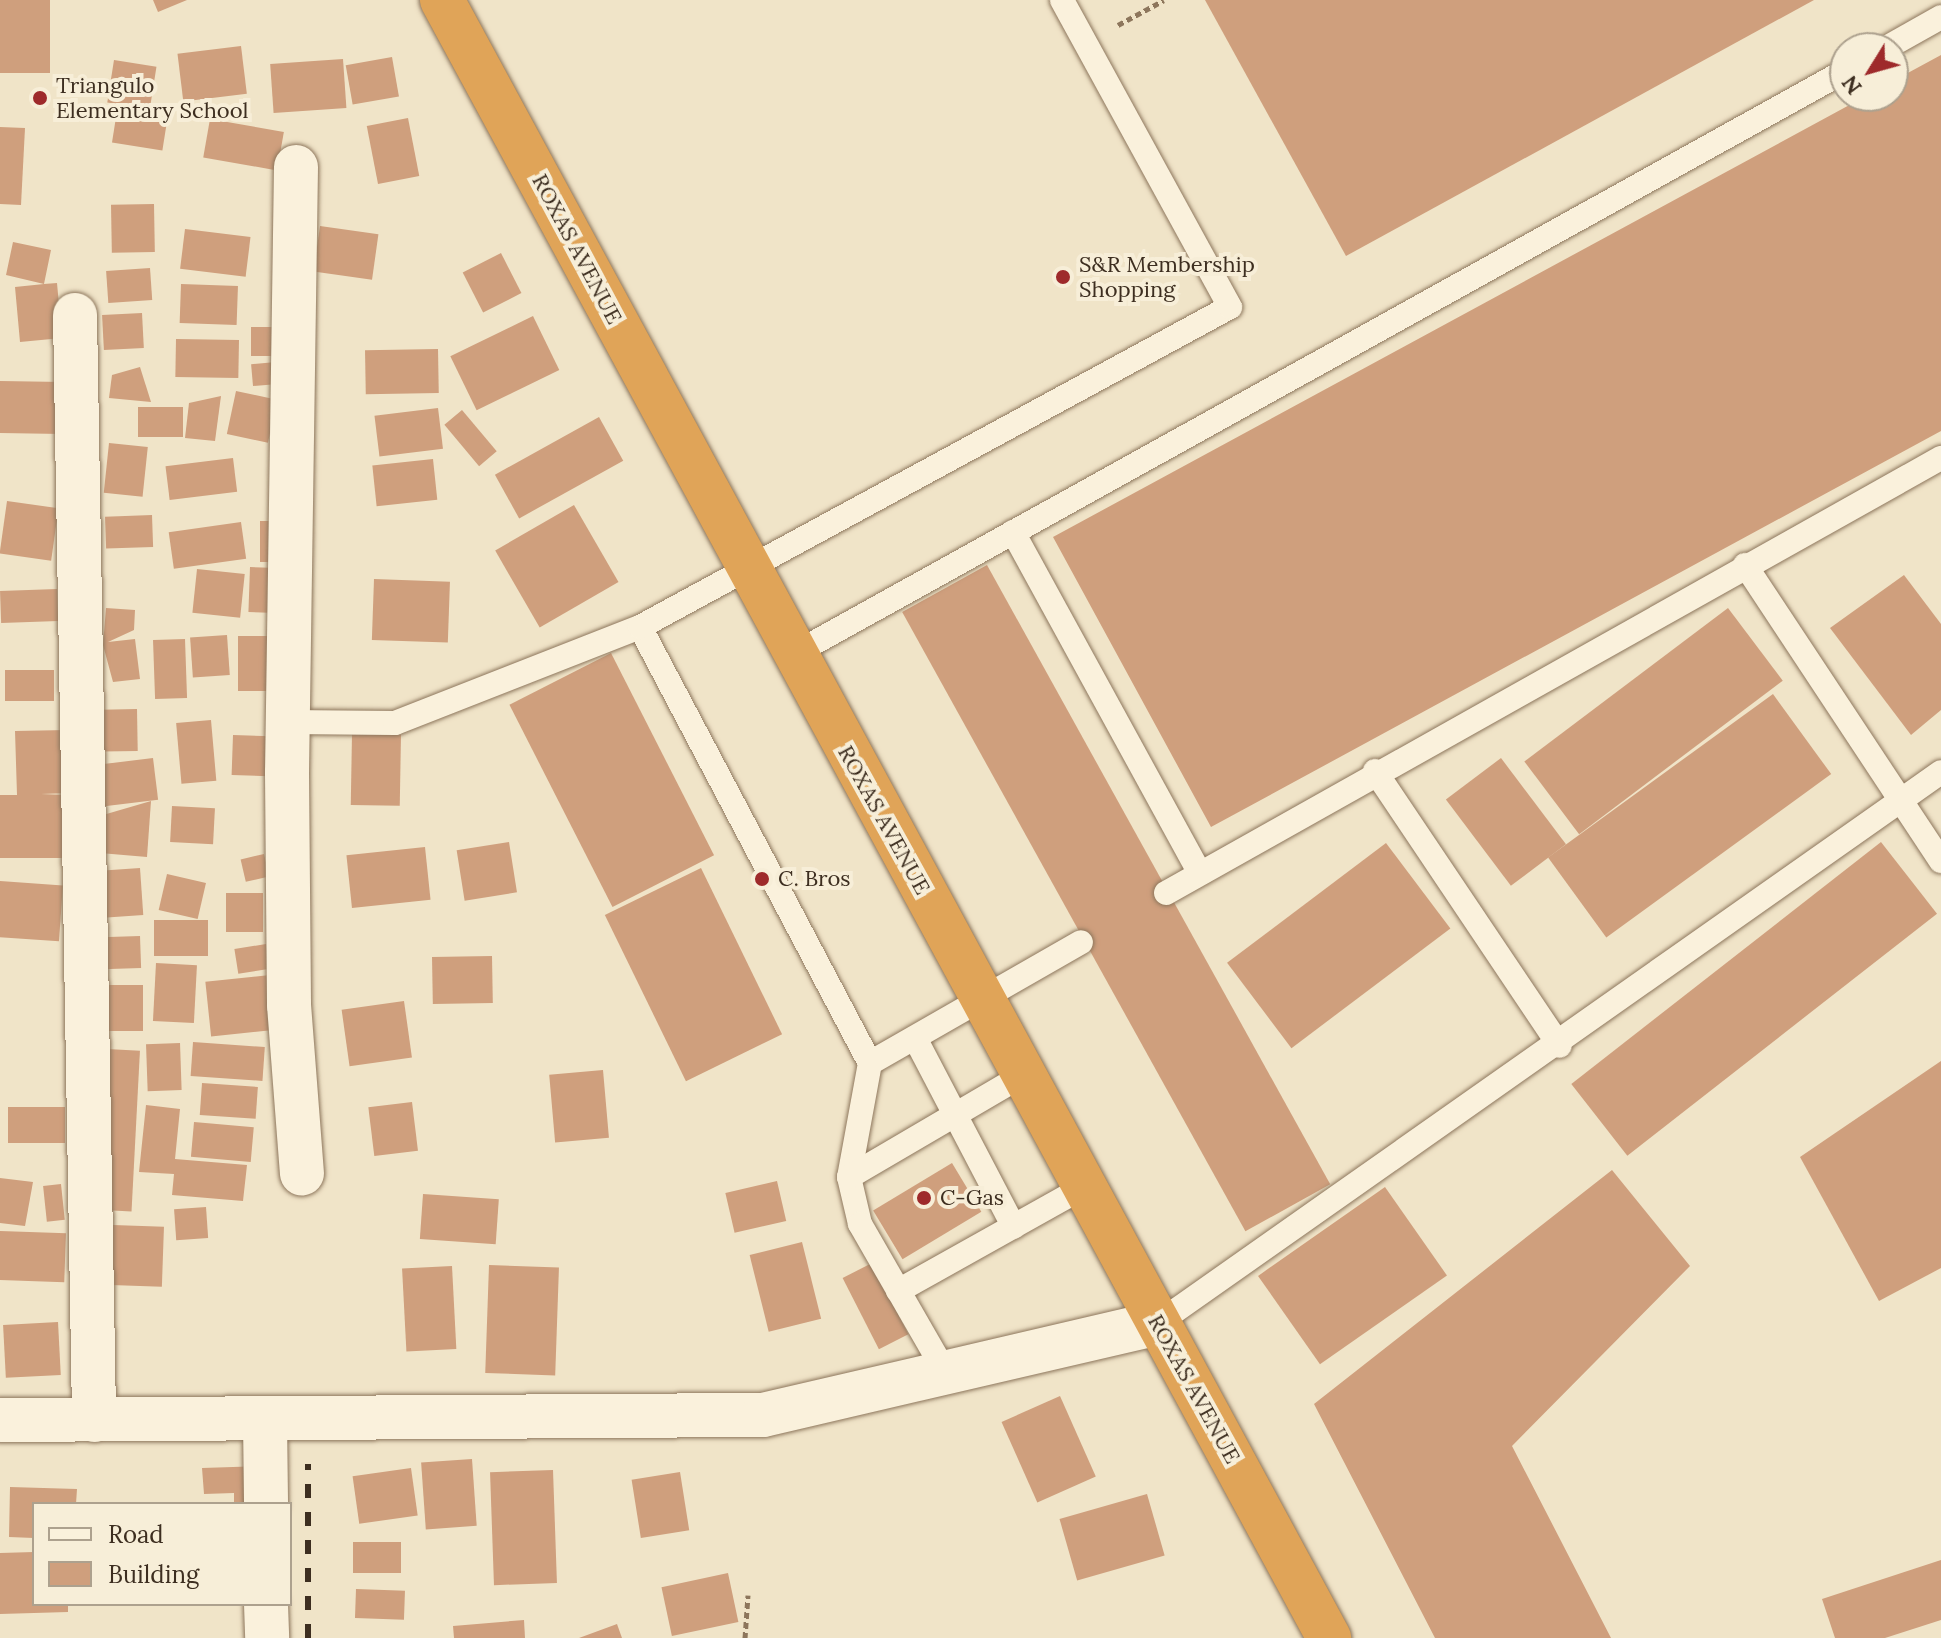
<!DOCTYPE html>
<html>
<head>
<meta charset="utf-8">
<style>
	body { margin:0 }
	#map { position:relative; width:1941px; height:1638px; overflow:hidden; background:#f0e4c8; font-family:Lora,serif }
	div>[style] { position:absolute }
	.building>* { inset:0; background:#cf9f7d; transform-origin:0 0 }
	.path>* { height:5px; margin-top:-2.5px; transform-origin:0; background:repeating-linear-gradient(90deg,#8d765c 0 6px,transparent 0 10px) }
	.roads { filter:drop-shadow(0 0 2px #8d765c) drop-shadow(0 0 2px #8d765c) }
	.lane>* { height:24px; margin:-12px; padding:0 12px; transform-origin:12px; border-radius:12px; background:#faf1dc }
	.street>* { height:44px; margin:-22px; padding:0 22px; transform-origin:22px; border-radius:22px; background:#faf1dc }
	.secondary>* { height:44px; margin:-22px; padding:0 22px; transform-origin:22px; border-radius:22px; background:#faf1dc }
	.highway>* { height:44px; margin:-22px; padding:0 22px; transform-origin:22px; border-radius:22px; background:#e0a458 }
	.rail>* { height:6px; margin-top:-3px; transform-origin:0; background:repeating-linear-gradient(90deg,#3d2e20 0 14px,transparent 0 28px) }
	.dots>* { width:22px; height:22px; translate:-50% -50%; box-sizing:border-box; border:4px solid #f7eed8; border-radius:50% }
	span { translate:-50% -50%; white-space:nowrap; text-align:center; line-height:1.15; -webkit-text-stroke:8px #f7eed8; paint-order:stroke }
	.poi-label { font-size:22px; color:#3d2e20 }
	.left { translate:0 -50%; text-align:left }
	.street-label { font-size:22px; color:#3d2e20 }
	.legend { position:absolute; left:32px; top:1502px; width:260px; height:104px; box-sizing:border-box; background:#f7eed8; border:2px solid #ada18e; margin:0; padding:10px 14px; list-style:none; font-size:24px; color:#3d2e20 }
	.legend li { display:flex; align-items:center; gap:16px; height:40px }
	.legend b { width:40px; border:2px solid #ada18e }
	.north { position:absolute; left:1829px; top:32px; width:80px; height:80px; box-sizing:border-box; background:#f7eed8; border:2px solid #ada18e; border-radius:50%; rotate:233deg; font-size:22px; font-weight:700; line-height:32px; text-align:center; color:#3d2e20 }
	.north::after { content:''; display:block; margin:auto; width:28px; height:36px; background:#9e2a2b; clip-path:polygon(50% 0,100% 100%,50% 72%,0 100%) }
</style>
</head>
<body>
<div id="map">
	<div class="building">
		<i style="left:0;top:0;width:50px;height:73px"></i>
		<i style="clip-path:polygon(153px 0,187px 0,158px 12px)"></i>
		<i style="clip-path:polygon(1205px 0,1814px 0,1346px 256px)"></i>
		<i style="left:241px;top:46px;width:48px;height:64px;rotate:83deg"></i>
		<i style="clip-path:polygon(1941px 55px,1941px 431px,1211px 827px,1053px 537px,1866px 96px,1893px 96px,1893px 81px)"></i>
		<i style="left:392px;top:57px;width:40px;height:47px;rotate:80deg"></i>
		<i style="left:343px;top:59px;width:49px;height:73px;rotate:86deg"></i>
		<i style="left:114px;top:60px;width:43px;height:43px;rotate:9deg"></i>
		<i style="left:117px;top:111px;width:51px;height:32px;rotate:9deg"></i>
		<i style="left:408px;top:118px;width:59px;height:42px;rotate:79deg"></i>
		<i style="left:210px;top:119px;width:75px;height:39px;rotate:10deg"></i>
		<i style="clip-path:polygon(0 127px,25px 128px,21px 205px,0 204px)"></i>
		<i style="left:154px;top:204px;width:48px;height:43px;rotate:89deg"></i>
		<i style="left:320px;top:226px;width:59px;height:46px;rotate:8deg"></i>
		<i style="left:185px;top:229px;width:66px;height:40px;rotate:7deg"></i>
		<i style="clip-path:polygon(13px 242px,51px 250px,44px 284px,57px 283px,62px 338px,20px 342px,15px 287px,44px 284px,6px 275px)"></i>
		<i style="left:501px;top:253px;width:45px;height:43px;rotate:63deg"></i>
		<i style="left:150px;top:268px;width:32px;height:44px;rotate:86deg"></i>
		<i style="left:181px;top:284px;width:57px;height:39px;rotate:2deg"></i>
		<i style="left:142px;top:313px;width:35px;height:40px;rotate:87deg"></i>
		<i style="left:533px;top:316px;width:60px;height:92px;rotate:64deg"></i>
		<i style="left:251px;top:327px;width:36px;height:29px"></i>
		<i style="left:176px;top:339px;width:63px;height:38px;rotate:1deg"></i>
		<i style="left:438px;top:349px;width:44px;height:73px;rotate:89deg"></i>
		<i style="left:276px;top:362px;width:22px;height:25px;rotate:85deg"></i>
		<i style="clip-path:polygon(140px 367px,151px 402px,109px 398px,112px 375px)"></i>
		<i style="left:0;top:381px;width:63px;height:52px;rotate:1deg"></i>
		<i style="left:236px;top:391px;width:42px;height:44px;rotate:12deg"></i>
		<i style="clip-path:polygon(221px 396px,215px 441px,185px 438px,189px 403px)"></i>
		<i style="left:138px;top:407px;width:45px;height:30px"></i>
		<i style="left:438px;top:408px;width:41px;height:64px;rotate:83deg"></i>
		<i style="left:462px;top:410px;width:54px;height:23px;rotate:50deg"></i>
		<i style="left:599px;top:417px;width:50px;height:119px;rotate:61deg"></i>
		<i style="left:109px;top:443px;width:39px;height:50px;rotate:6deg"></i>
		<i style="left:233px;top:458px;width:34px;height:68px;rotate:83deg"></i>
		<i style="left:433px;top:459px;width:41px;height:61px;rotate:84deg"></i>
		<i style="left:7px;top:501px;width:52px;height:53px;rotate:8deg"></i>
		<i style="left:574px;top:505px;width:89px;height:91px;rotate:60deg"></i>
		<i style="left:152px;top:515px;width:32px;height:47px;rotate:88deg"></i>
		<i style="left:260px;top:521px;width:25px;height:41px"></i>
		<i style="left:241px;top:522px;width:37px;height:73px;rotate:82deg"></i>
		<i style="left:987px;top:565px;width:708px;height:97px;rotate:61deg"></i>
		<i style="left:250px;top:567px;width:36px;height:45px;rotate:2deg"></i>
		<i style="left:197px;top:569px;width:48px;height:44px;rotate:6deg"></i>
		<i style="clip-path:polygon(1904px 575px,1941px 624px,1941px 710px,1911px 735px,1830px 628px)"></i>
		<i style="left:374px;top:579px;width:76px;height:61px;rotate:2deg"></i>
		<i style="left:57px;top:589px;width:32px;height:57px;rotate:88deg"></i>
		<i style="clip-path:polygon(106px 608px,135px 610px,134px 630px,108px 642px,135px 639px,140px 679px,113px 682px,103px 645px)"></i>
		<i style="left:1728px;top:608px;width:91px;height:255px;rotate:53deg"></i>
		<i style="left:227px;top:635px;width:40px;height:37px;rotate:86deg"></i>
		<i style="left:238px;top:636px;width:38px;height:55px"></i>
		<i style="left:185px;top:639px;width:59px;height:32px;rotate:88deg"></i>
		<i style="left:611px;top:653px;width:227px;height:114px;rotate:63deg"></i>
		<i style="left:5px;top:670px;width:49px;height:31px"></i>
		<i style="left:1773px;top:694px;width:99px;height:278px;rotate:54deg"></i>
		<i style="left:137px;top:709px;width:42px;height:36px;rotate:89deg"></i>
		<i style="left:211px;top:720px;width:61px;height:35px;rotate:85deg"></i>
		<i style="clip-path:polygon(67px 730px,69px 793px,41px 794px,66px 795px,66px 858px,0 858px,0 795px,17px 795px,15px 731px)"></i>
		<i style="left:352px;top:734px;width:49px;height:71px;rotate:1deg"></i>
		<i style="left:233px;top:735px;width:38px;height:40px;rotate:2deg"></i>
		<i style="left:153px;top:758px;width:42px;height:54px;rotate:83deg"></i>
		<i style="left:1501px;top:758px;width:108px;height:69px;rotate:53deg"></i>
		<i style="clip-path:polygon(151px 801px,147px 857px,100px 853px,103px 815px)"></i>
		<i style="left:172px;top:806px;width:43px;height:36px;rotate:3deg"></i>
		<i style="left:509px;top:842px;width:51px;height:53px;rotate:81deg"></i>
		<i style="left:1881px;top:842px;width:91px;height:393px;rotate:52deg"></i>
		<i style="left:1386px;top:843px;width:107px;height:199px;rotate:53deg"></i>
		<i style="left:425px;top:847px;width:53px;height:79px;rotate:84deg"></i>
		<i style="left:264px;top:854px;width:23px;height:24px;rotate:77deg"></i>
		<i style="left:140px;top:868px;width:47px;height:40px;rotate:86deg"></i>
		<i style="left:701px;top:868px;width:185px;height:107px;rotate:64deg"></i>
		<i style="left:167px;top:874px;width:40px;height:37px;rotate:13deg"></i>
		<i style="left:0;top:881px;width:63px;height:56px;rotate:4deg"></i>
		<i style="left:226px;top:893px;width:37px;height:39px"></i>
		<i style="left:208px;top:920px;width:36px;height:54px;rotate:90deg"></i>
		<i style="left:140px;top:936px;width:32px;height:39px;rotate:88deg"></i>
		<i style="left:266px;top:944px;width:25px;height:32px;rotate:81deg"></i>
		<i style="left:492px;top:956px;width:47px;height:60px;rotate:89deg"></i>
		<i style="left:156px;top:963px;width:41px;height:58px;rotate:3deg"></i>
		<i style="left:270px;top:975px;width:55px;height:65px;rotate:84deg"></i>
		<i style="left:143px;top:985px;width:46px;height:34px;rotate:90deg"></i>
		<i style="left:404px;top:1001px;width:57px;height:63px;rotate:82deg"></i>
		<i style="left:193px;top:1042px;width:72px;height:34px;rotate:4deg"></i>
		<i style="left:180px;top:1043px;width:47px;height:34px;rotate:88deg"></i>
		<i style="left:107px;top:1049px;width:33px;height:161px;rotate:3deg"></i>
		<i style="clip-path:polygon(1941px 1061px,1941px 1268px,1879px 1301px,1800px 1157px)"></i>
		<i style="left:603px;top:1070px;width:68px;height:54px;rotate:85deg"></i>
		<i style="left:202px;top:1083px;width:56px;height:32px;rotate:4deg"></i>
		<i style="left:412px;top:1102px;width:49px;height:44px;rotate:83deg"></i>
		<i style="clip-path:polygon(146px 1105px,180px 1109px,175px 1159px,247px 1165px,243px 1201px,172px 1195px,174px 1174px,139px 1172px)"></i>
		<i style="left:8px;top:1107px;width:57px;height:36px"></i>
		<i style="left:194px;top:1122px;width:60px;height:35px;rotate:5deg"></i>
		<i style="left:952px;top:1163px;width:57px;height:92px;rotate:59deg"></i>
		<i style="clip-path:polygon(1612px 1170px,1690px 1266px,1512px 1446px,1611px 1638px,1435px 1638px,1314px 1404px)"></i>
		<i style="clip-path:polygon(0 1178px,33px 1182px,25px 1226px,0 1223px)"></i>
		<i style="left:777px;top:1181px;width:41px;height:53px;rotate:77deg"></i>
		<i style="left:61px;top:1184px;width:36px;height:18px;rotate:84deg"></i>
		<i style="left:1385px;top:1187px;width:108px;height:155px;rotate:55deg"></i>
		<i style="left:423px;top:1194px;width:76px;height:45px;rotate:4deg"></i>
		<i style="left:206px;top:1207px;width:31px;height:32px;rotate:86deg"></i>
		<i style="left:113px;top:1225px;width:51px;height:60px;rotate:2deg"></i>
		<i style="left:0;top:1231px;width:66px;height:49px;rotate:2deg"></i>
		<i style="left:802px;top:1242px;width:79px;height:54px;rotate:76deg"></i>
		<i style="left:872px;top:1263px;width:80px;height:33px;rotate:63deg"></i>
		<i style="left:489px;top:1265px;width:70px;height:108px;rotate:2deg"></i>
		<i style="left:452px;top:1266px;width:83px;height:50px;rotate:87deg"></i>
		<i style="left:58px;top:1322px;width:53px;height:55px;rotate:87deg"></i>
		<i style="left:1060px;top:1396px;width:88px;height:64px;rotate:66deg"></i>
		<i style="left:472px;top:1459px;width:67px;height:51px;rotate:86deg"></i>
		<i style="clip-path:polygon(262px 1466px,263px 1504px,234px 1504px,234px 1493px,204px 1494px,202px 1468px)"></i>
		<i style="left:411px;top:1468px;width:48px;height:59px;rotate:82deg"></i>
		<i style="left:553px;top:1470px;width:113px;height:63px;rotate:88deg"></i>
		<i style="left:680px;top:1472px;width:59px;height:49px;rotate:81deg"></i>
		<i style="clip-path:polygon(10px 1487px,77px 1489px,76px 1504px,34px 1504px,34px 1538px,9px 1537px)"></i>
		<i style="left:1147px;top:1494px;width:64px;height:91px;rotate:74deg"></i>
		<i style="left:353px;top:1542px;width:48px;height:31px"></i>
		<i style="clip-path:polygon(34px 1552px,34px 1604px,68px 1604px,68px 1612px,0 1614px,0 1553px)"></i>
		<i style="clip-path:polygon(1941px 1560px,1941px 1620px,1885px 1638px,1835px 1638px,1822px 1599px)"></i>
		<i style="left:728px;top:1573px;width:50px;height:68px;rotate:78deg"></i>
		<i style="left:356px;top:1589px;width:49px;height:29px;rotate:2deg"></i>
		<i style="clip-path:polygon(524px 1620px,525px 1638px,454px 1638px,453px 1626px)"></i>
		<i style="clip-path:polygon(617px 1624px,622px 1638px,579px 1638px)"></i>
	</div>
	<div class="path">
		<i style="left:1118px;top:25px;width:52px;rotate:-28.5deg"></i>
		<i style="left:745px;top:1638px;width:43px;rotate:-86deg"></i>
	</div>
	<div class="roads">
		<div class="lane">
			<i style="left:1886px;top:48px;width:63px;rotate:-29.4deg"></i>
			<i style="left:1013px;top:532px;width:389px;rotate:61.3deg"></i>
			<i style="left:1745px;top:565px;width:355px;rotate:56.5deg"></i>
			<i style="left:640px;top:627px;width:493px;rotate:62.2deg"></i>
			<i style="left:870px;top:1063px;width:116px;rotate:100.4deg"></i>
			<i style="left:849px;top:1177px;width:48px;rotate:76.8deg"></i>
			<i style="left:860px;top:1224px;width:168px;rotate:60.1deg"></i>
			<i style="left:794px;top:654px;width:1202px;rotate:-29.02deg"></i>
			<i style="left:288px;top:722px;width:107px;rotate:0.5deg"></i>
			<i style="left:395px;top:723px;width:263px;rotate:-21.4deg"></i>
			<i style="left:640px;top:627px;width:671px;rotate:-28.47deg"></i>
			<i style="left:1230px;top:307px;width:350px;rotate:-118.7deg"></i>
			<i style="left:1375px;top:771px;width:331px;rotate:56.1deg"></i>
			<i style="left:1166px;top:893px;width:889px;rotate:-29.31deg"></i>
			<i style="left:915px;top:1038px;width:213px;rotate:62.4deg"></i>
			<i style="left:870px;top:1063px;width:243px;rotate:-29.8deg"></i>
			<i style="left:849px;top:1177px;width:202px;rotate:-30.4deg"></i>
			<i style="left:898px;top:1291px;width:213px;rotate:-29.2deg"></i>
			<i style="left:1158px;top:1323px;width:957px;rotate:-35.13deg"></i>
		</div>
		<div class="street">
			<i style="left:296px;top:167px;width:606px;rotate:90.85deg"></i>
			<i style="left:287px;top:773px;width:232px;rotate:89.5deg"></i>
			<i style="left:289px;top:1005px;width:169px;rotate:85.6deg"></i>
			<i style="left:75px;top:315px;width:1105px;rotate:89.01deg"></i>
			<i style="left:265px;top:1419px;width:85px;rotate:89.3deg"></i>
			<i style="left:266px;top:1604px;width:34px;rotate:88deg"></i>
		</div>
		<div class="secondary">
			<i style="left:0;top:1420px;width:763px;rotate:-0.38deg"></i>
			<i style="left:763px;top:1415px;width:406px;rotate:-13.1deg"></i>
		</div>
		<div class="highway">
			<i style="left:442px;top:0;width:1863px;rotate:61.56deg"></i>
		</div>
	</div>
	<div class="rail">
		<i style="left:308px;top:1638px;width:174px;rotate:-90deg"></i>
	</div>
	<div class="dots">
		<i style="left:40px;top:98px;background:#9e2a2b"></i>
		<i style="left:1063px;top:277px;background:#9e2a2b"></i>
		<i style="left:762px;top:879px;background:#9e2a2b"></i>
		<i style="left:924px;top:1198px;background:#9e2a2b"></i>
	</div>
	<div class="poi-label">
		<span class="left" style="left:56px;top:98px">Triangulo<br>Elementary School</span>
		<span class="left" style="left:1079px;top:277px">S&amp;R Membership<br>Shopping</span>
		<span class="left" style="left:778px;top:879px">C. Bros</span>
		<span class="left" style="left:940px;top:1198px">C-Gas</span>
	</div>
	<div class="street-label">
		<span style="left:577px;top:249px;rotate:62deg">ROXAS AVENUE</span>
		<span style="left:884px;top:820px;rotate:61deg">ROXAS AVENUE</span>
		<span style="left:1194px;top:1389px;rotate:61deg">ROXAS AVENUE</span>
	</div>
	<ul class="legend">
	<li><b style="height:10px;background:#faf1dc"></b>Road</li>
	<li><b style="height:22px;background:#cf9f7d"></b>Building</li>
	</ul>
	<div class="north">N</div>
</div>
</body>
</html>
